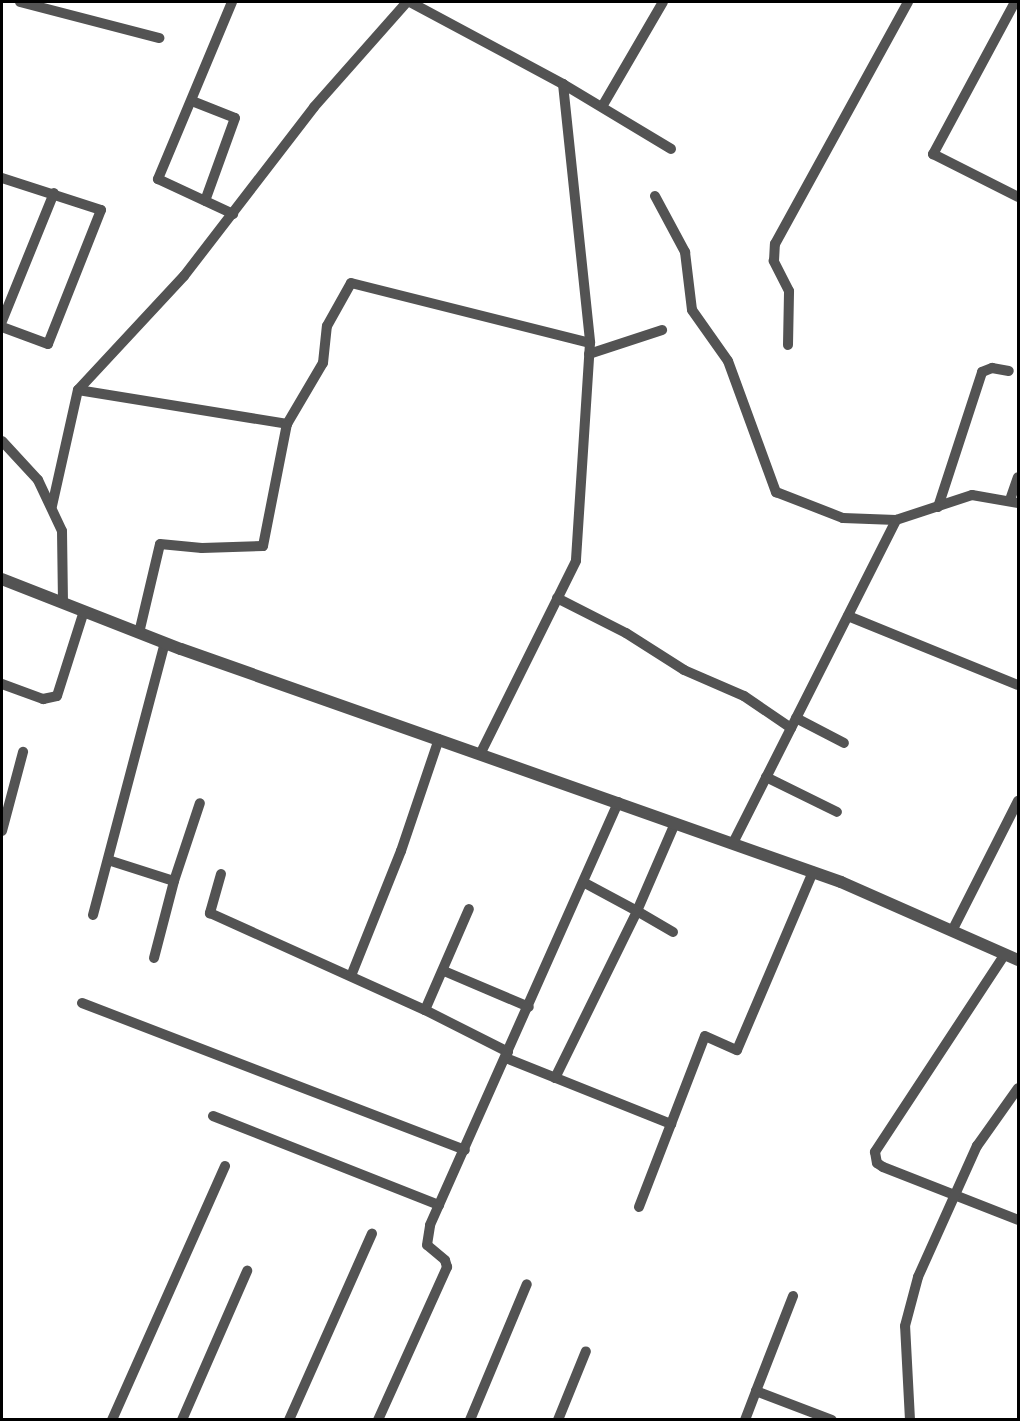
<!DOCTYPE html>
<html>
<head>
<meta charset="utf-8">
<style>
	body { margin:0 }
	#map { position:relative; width:1020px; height:1421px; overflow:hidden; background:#fff; font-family:Poppins,sans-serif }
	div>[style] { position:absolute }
	.minor>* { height:10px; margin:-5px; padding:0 5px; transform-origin:5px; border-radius:5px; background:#535353 }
	.tertiary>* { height:12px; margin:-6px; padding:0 6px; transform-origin:6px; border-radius:6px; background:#535353 }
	span { translate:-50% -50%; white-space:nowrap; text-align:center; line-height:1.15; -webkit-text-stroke:6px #fff; paint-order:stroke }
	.frame { position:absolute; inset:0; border:3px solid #000; pointer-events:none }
</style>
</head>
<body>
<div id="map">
	<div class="minor">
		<i style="left:20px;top:2px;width:144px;rotate:14.5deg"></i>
		<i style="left:232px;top:2px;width:192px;rotate:112.7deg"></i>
		<i style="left:158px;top:179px;width:83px;rotate:25deg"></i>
		<i style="left:410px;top:2px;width:174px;rotate:28.2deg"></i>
		<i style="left:563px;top:84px;width:260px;rotate:84deg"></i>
		<i style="left:590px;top:343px;width:218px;rotate:93.7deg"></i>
		<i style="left:576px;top:561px;width:216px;rotate:116.4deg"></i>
		<i style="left:1015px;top:2px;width:173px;rotate:118.3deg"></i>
		<i style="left:933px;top:154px;width:95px;rotate:26.8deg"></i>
		<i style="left:563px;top:84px;width:126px;rotate:31deg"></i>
		<i style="left:192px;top:101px;width:46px;rotate:21.6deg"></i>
		<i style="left:235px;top:118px;width:88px;rotate:109.9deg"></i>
		<i style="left:603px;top:105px;width:119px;rotate:-59.8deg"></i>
		<i style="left:2px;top:178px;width:104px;rotate:17.9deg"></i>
		<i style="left:101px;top:210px;width:144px;rotate:111.6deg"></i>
		<i style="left:48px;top:344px;width:49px;rotate:-159.7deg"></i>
		<i style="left:655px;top:196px;width:64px;rotate:61.8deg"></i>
		<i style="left:685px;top:252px;width:58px;rotate:83.1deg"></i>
		<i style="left:692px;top:310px;width:62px;rotate:54.8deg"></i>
		<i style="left:728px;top:361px;width:140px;rotate:69.9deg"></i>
		<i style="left:776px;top:492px;width:72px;rotate:21.2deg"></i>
		<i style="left:843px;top:518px;width:53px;rotate:2.2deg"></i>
		<i style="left:896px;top:520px;width:80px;rotate:-18.2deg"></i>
		<i style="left:972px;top:495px;width:47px;rotate:9.9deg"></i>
		<i style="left:2px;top:321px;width:138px;rotate:-67.9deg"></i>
		<i style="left:788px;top:345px;width:54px;rotate:-88.9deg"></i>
		<i style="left:789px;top:291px;width:34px;rotate:-117deg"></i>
		<i style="left:774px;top:261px;width:17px;rotate:-87deg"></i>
		<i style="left:775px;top:244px;width:276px;rotate:-61.2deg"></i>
		<i style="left:589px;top:354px;width:77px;rotate:-18.2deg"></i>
		<i style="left:78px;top:390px;width:212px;rotate:9.2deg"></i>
		<i style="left:287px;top:424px;width:71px;rotate:-59.5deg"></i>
		<i style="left:323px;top:363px;width:37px;rotate:-84deg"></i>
		<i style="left:327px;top:326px;width:49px;rotate:-60.8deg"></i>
		<i style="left:351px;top:283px;width:246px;rotate:14.1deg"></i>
		<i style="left:2px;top:441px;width:53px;rotate:47.3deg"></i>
		<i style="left:38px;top:480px;width:56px;rotate:64.8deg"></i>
		<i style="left:62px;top:531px;width:71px;rotate:89.2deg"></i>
		<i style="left:1010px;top:500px;width:24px;rotate:-71deg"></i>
		<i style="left:52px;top:506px;width:119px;rotate:-77.4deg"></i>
		<i style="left:78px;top:390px;width:156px;rotate:-47.1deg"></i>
		<i style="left:184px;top:276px;width:213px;rotate:-52.4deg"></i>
		<i style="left:314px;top:107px;width:140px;rotate:-48.5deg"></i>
		<i style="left:938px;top:507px;width:142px;rotate:-71.9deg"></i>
		<i style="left:982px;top:372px;width:11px;rotate:-22deg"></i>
		<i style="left:992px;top:368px;width:17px;rotate:10deg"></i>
		<i style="left:557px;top:598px;width:77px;rotate:26.9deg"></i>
		<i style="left:626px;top:633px;width:69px;rotate:32.5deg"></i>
		<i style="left:684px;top:670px;width:65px;rotate:23.4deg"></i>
		<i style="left:744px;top:696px;width:57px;rotate:34.2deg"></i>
		<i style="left:848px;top:616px;width:183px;rotate:22.1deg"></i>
		<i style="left:139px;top:633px;width:91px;rotate:-76.7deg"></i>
		<i style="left:160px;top:544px;width:42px;rotate:5.4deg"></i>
		<i style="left:202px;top:548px;width:61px;rotate:-1.9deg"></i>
		<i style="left:263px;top:546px;width:124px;rotate:-78.9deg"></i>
		<i style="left:2px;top:684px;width:44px;rotate:20.1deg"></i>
		<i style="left:43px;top:699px;width:14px;rotate:-12deg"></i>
		<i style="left:57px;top:696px;width:89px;rotate:-72.4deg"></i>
		<i style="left:796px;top:718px;width:54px;rotate:27.5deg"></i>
		<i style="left:766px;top:777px;width:79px;rotate:26.2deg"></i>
		<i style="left:2px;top:831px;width:82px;rotate:-75.1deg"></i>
		<i style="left:733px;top:843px;width:362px;rotate:-63.2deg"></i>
		<i style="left:108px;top:860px;width:69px;rotate:17.7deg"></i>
		<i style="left:174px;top:881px;width:82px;rotate:-71.6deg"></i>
		<i style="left:221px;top:874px;width:41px;rotate:105.8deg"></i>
		<i style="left:210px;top:913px;width:236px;rotate:24.3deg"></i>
		<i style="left:425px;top:1010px;width:93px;rotate:26.8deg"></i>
		<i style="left:93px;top:915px;width:281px;rotate:-75.2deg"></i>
		<i style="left:952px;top:931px;width:146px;rotate:-63.1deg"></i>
		<i style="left:673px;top:932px;width:42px;rotate:-149.7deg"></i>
		<i style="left:637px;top:911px;width:96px;rotate:-66.6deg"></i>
		<i style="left:1005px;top:954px;width:237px;rotate:123.3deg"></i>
		<i style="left:875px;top:1152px;width:11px;rotate:80deg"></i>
		<i style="left:877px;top:1163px;width:7px;rotate:34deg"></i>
		<i style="left:883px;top:1167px;width:145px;rotate:21.4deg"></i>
		<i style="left:154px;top:958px;width:80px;rotate:-75.4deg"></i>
		<i style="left:444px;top:971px;width:92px;rotate:23deg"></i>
		<i style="left:351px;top:976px;width:135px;rotate:-68.2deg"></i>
		<i style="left:401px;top:851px;width:118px;rotate:-71.3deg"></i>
		<i style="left:82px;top:1003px;width:410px;rotate:21deg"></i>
		<i style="left:425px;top:1010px;width:110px;rotate:-66.5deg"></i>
		<i style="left:506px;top:1058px;width:178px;rotate:21.8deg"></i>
		<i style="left:671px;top:1124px;width:89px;rotate:111.1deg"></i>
		<i style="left:555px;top:1078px;width:186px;rotate:-63.8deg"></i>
		<i style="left:637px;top:911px;width:61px;rotate:-151.8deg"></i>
		<i style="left:213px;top:1116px;width:243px;rotate:21.5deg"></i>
		<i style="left:671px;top:1124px;width:94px;rotate:-68.9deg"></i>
		<i style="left:705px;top:1036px;width:35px;rotate:24deg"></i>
		<i style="left:737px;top:1050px;width:194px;rotate:-66.9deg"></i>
		<i style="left:756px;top:1391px;width:102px;rotate:-68.7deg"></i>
		<i style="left:112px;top:1420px;width:278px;rotate:-66deg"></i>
		<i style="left:182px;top:1420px;width:163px;rotate:-66.4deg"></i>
		<i style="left:289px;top:1420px;width:204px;rotate:-66deg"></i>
		<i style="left:378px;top:1420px;width:168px;rotate:-65.7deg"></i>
		<i style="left:447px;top:1267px;width:7px;rotate:-106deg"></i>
		<i style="left:445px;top:1260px;width:23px;rotate:-140deg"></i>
		<i style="left:427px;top:1245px;width:20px;rotate:-81deg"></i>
		<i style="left:430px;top:1225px;width:463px;rotate:-66deg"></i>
		<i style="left:470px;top:1420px;width:147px;rotate:-67.3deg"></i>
		<i style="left:558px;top:1420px;width:74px;rotate:-67.9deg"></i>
		<i style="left:745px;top:1420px;width:31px;rotate:-69deg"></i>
		<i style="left:756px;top:1391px;width:81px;rotate:20.9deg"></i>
		<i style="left:910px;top:1420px;width:94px;rotate:-93deg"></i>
		<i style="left:905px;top:1326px;width:51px;rotate:-75.1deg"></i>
		<i style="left:918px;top:1277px;width:144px;rotate:-65.8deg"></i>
		<i style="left:977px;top:1146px;width:71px;rotate:-54.7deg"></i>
	</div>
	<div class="tertiary">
		<i style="left:2px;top:579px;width:192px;rotate:21.4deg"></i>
		<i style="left:181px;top:649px;width:700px;rotate:19.44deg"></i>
		<i style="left:841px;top:882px;width:193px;rotate:23.8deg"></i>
	</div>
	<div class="frame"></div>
</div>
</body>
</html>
